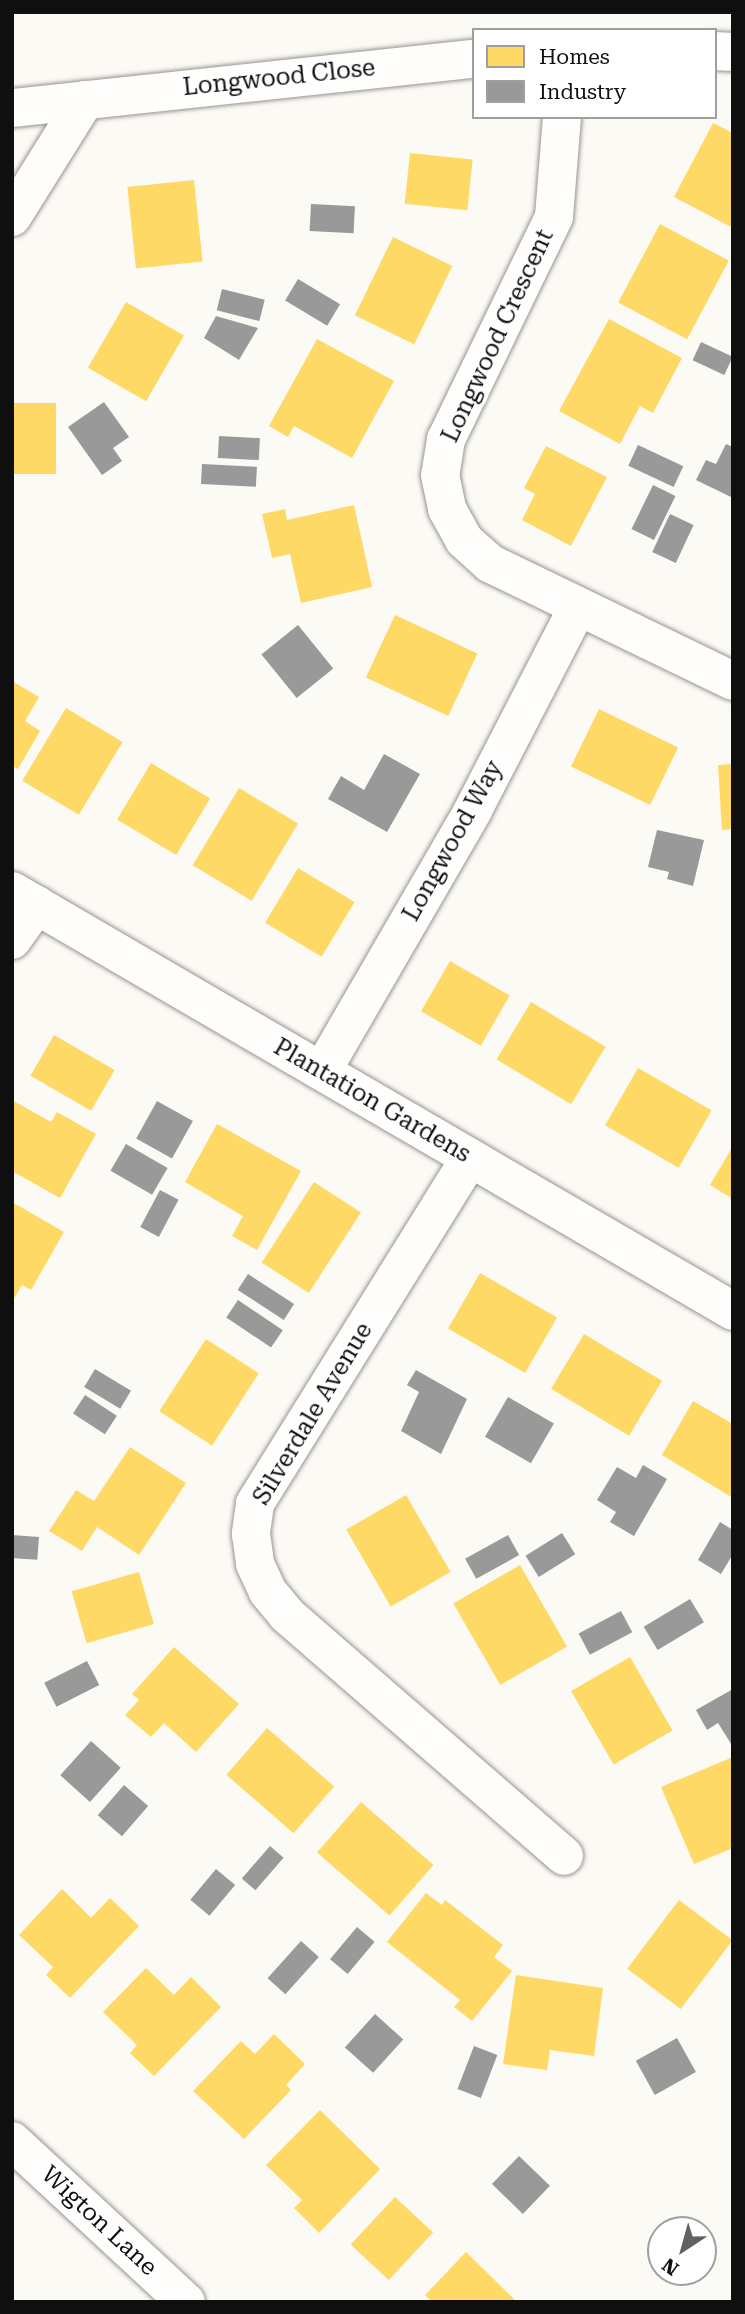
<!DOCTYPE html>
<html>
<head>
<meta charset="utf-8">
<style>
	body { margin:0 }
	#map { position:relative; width:745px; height:2314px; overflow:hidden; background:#fcfaf4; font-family:"Roboto Serif",serif }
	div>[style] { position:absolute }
	.homes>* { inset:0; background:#ffd966; transform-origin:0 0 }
	.industry>* { inset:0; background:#999; transform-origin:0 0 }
	.roads { filter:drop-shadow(0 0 2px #969592) drop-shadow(0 0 2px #969592) }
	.street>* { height:38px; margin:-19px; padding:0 19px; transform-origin:19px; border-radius:19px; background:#fffefd }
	span { translate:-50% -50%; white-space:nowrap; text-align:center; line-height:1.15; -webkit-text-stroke:7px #fff; paint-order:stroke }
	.street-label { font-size:24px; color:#0f0f0f }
	.frame { position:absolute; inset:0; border:14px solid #0f0f0f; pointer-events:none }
	.legend { position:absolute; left:472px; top:28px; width:245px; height:91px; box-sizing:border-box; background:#fff; border:2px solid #9f9f9f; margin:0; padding:9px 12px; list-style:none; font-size:21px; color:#0f0f0f }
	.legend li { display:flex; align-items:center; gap:14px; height:35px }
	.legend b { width:35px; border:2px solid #9f9f9f }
	.north { position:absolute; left:647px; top:2216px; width:70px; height:70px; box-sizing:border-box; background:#fff; border:2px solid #9f9f9f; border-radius:50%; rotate:216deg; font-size:19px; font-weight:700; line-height:28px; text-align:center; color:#0f0f0f }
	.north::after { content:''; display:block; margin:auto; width:24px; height:32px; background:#62615f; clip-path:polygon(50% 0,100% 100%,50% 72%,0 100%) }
</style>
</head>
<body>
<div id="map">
	<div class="homes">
		<i style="clip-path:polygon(713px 123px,733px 133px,733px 228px,674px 197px)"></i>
		<i style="left:410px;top:153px;width:63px;height:51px;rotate:6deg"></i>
		<i style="left:194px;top:180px;width:82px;height:67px;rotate:84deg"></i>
		<i style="left:660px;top:224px;width:78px;height:89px;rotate:28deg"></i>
		<i style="left:393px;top:237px;width:66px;height:87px;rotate:26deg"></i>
		<i style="left:126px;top:302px;width:67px;height:76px;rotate:30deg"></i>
		<i style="clip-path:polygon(609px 319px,682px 358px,653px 413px,640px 406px,620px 444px,559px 411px)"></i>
		<i style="clip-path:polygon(317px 339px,394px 381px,352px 458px,294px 426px,288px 437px,269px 426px)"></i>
		<i style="left:12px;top:403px;width:44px;height:71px"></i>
		<i style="clip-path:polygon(546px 446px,607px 477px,571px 546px,522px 520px,535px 494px,524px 488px)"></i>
		<i style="clip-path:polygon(354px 505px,372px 587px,301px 603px,290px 554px,272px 558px,262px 514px,285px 509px,287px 520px)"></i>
		<i style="left:395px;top:615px;width:91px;height:69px;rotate:25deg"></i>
		<i style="clip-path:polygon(12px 681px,39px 697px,25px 721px,40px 731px,18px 769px,12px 766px)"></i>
		<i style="left:66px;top:708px;width:66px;height:85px;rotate:31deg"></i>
		<i style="left:599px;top:709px;width:88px;height:64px;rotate:26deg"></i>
		<i style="left:151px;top:763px;width:69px;height:66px;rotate:31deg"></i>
		<i style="clip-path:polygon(733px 764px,733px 829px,722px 830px,718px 765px)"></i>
		<i style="left:239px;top:788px;width:69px;height:90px;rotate:31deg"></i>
		<i style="left:298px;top:868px;width:66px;height:64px;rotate:31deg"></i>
		<i style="left:450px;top:961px;width:69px;height:58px;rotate:30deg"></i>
		<i style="left:531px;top:1002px;width:87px;height:67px;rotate:31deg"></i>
		<i style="left:54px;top:1035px;width:70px;height:47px;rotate:30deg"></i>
		<i style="left:638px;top:1068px;width:85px;height:66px;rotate:30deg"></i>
		<i style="clip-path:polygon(12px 1100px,51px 1122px,57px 1112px,96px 1134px,60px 1198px,12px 1171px)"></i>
		<i style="clip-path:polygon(217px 1124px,301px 1171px,257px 1250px,232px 1236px,243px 1216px,185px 1182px)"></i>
		<i style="clip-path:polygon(733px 1146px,733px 1199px,710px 1185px)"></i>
		<i style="left:314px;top:1182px;width:56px;height:96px;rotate:33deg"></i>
		<i style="clip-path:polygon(12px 1202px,64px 1232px,31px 1290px,22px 1285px,12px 1302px)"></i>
		<i style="left:480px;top:1273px;width:89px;height:64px;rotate:30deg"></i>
		<i style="left:584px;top:1334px;width:91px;height:64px;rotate:31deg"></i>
		<i style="left:206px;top:1339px;width:63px;height:86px;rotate:33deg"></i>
		<i style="clip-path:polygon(693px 1401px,733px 1424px,733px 1498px,662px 1455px)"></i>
		<i style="clip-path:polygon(130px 1447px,186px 1483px,139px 1555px,97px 1527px,82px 1551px,49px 1531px,76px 1490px,94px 1501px)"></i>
		<i style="left:406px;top:1495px;width:89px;height:69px;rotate:60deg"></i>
		<i style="left:520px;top:1565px;width:94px;height:77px;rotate:60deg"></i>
		<i style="left:139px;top:1572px;width:54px;height:70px;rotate:74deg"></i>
		<i style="clip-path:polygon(174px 1647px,239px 1704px,196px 1752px,164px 1723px,151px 1737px,125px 1715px,139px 1700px,132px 1694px)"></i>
		<i style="left:630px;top:1657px;width:85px;height:68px;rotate:60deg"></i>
		<i style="left:267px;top:1728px;width:89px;height:62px;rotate:41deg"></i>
		<i style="clip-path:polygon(733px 1757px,733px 1848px,694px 1864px,661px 1787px)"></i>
		<i style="left:361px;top:1802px;width:96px;height:67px;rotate:41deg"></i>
		<i style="clip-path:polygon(62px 1889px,91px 1918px,110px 1898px,139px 1926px,70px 1998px,46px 1975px,53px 1967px,19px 1935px)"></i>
		<i style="clip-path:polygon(426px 1893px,442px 1905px,445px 1900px,503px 1945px,494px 1957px,512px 1971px,472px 2021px,454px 2007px,460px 2000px,387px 1942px)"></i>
		<i style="left:679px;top:1900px;width:67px;height:86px;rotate:37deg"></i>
		<i style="clip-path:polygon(146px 1968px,174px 1995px,191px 1977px,221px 2007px,154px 2076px,130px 2053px,137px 2045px,103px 2012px)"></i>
		<i style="clip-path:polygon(516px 1975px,603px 1988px,594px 2056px,550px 2050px,547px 2070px,503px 2064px)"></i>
		<i style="clip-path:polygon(274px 2034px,305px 2064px,286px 2085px,291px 2090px,244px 2139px,193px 2091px,241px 2041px,255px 2054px)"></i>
		<i style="clip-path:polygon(320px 2110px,380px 2169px,319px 2233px,294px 2208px,302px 2200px,266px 2165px)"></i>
		<i style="left:395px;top:2197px;width:52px;height:65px;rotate:43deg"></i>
		<i style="clip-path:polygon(466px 2252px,517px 2302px,432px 2302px,425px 2295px)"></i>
	</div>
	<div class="industry">
		<i style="left:311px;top:204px;width:44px;height:27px;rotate:3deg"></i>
		<i style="left:298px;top:279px;width:49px;height:25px;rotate:31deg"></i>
		<i style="left:222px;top:289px;width:44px;height:22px;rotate:14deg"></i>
		<i style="clip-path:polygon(216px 316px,258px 328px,239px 360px,204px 338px)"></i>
		<i style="left:701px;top:342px;width:35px;height:20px;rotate:25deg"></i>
		<i style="clip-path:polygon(104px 402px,129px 437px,113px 448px,122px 461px,102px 475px,68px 427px)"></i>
		<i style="left:219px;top:436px;width:41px;height:22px;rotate:3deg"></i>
		<i style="clip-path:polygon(726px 444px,733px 447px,733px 498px,696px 480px,706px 460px,716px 464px)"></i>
		<i style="left:638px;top:445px;width:50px;height:23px;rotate:25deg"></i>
		<i style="left:202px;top:464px;width:55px;height:20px;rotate:3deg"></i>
		<i style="left:653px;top:485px;width:25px;height:49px;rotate:26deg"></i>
		<i style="left:670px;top:514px;width:26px;height:42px;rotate:25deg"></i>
		<i style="left:298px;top:625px;width:56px;height:47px;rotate:51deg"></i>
		<i style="clip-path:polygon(384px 754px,420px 774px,387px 832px,328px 799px,341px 776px,364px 790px)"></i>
		<i style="clip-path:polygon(657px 830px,704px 840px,693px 886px,667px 879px,669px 872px,648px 867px)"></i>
		<i style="left:157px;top:1101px;width:41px;height:43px;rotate:29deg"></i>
		<i style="left:126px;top:1144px;width:48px;height:31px;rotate:30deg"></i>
		<i style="left:160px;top:1190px;width:21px;height:42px;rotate:28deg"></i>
		<i style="left:248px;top:1274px;width:55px;height:19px;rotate:33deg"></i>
		<i style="left:238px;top:1300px;width:54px;height:21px;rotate:34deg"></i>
		<i style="left:95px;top:1369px;width:42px;height:21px;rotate:31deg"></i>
		<i style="clip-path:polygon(416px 1370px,467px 1399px,441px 1454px,401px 1431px,419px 1392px,407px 1385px)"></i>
		<i style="left:85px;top:1395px;width:38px;height:22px;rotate:33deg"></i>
		<i style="left:508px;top:1397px;width:53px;height:46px;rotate:30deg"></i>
		<i style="clip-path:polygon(643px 1465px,667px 1479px,634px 1536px,610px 1522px,616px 1512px,597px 1500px,617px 1467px,636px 1478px)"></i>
		<i style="clip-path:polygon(720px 1522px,733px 1530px,733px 1554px,721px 1574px,698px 1560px)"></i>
		<i style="left:562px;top:1533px;width:25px;height:43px;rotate:58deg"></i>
		<i style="left:12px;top:1535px;width:27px;height:23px;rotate:4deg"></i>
		<i style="left:508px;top:1535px;width:23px;height:49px;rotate:61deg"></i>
		<i style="left:690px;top:1599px;width:27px;height:54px;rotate:59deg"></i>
		<i style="left:621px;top:1611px;width:24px;height:48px;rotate:62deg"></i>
		<i style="left:87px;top:1661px;width:27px;height:48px;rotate:63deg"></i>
		<i style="clip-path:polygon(733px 1689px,733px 1747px,718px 1723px,707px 1730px,696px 1710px)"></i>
		<i style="left:91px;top:1741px;width:40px;height:46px;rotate:42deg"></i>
		<i style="left:124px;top:1785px;width:32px;height:40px;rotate:41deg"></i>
		<i style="left:270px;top:1846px;width:18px;height:43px;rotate:41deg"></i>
		<i style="left:216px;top:1869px;width:25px;height:40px;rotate:40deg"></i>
		<i style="left:357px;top:1927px;width:23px;height:42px;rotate:40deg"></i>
		<i style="left:301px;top:1941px;width:24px;height:50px;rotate:42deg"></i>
		<i style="left:375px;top:2014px;width:38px;height:45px;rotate:42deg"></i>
		<i style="left:677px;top:2038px;width:39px;height:47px;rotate:61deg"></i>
		<i style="left:474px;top:2046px;width:25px;height:46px;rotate:21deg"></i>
		<i style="left:519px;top:2156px;width:43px;height:39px;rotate:44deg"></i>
	</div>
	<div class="roads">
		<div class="street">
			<i style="left:715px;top:51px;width:18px;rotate:3deg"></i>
			<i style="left:12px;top:108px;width:465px;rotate:-6.1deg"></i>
			<i style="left:562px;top:117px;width:100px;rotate:94.6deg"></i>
			<i style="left:554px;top:217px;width:247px;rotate:115.9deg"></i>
			<i style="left:446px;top:439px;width:36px;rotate:99deg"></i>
			<i style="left:440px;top:475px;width:35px;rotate:78deg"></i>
			<i style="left:447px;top:509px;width:35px;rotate:61deg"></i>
			<i style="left:464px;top:540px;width:36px;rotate:42deg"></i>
			<i style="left:491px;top:564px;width:269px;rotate:25.8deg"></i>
			<i style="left:12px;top:217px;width:138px;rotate:-58deg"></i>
			<i style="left:12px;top:891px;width:834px;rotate:30.22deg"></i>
			<i style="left:12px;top:940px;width:43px;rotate:-54.5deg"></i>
			<i style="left:322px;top:1071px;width:302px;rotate:-59.9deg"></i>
			<i style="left:473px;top:810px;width:229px;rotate:-62.7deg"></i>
			<i style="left:470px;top:1158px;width:407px;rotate:121.9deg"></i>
			<i style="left:255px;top:1504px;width:30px;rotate:98deg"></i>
			<i style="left:251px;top:1534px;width:30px;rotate:82deg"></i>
			<i style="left:255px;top:1564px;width:31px;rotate:65deg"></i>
			<i style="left:268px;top:1592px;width:30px;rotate:50deg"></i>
			<i style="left:287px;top:1615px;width:367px;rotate:41deg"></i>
			<i style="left:12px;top:2141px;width:237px;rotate:42.8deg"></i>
		</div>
	</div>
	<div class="street-label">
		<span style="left:279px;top:78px;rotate:-6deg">Longwood Close</span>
		<span style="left:498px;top:336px;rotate:-65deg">Longwood Crescent</span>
		<span style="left:453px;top:841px;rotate:-61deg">Longwood Way</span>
		<span style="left:372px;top:1101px;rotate:30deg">Plantation Gardens</span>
		<span style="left:313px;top:1414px;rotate:-59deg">Silverdale Avenue</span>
		<span style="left:99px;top:2221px;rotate:43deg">Wigton Lane</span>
	</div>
	<div class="frame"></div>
	<ul class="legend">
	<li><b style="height:19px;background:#ffd966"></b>Homes</li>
	<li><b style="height:19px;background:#999"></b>Industry</li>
	</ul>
	<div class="north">N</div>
</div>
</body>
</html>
